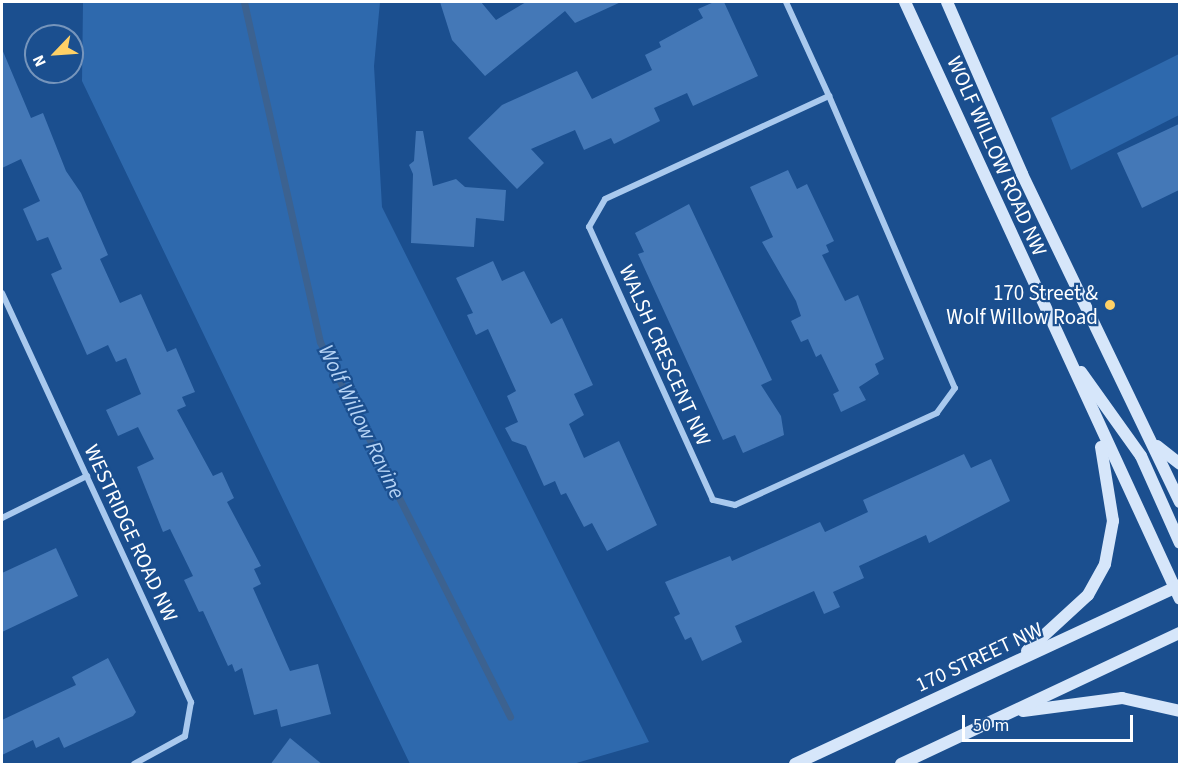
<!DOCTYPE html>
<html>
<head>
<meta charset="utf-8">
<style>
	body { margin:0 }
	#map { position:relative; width:1181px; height:766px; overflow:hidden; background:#1b4f8f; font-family:"Source Sans 3",sans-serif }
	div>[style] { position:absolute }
	.green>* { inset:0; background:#2e69ad }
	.stream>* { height:7px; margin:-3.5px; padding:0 3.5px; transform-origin:3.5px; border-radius:3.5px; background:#3c6290 }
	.building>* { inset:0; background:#4478b7 }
	.street>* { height:6px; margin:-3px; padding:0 3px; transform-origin:3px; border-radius:3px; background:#a9c9ee }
	.secondary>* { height:12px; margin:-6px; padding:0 6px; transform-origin:6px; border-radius:6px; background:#d6e6fa }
	.dots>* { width:16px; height:16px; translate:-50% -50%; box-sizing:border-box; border:3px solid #1b4f8f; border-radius:50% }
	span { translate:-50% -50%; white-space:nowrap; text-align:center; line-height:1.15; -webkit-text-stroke:4.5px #1b4f8f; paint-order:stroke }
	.street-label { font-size:21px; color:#fff }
	.poi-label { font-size:21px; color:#fff }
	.right { translate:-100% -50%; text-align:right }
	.water-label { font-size:22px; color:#b5d3f5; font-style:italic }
	.frame { position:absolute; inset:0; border:3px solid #fff; pointer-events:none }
	.north { position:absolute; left:24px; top:24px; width:60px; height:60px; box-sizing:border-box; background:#1b4f8f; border:2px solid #7695bc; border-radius:50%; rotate:245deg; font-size:16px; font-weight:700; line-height:24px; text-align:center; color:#fff }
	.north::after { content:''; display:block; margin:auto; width:21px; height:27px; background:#ffd166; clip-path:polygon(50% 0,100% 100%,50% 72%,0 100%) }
	.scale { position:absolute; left:962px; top:715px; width:171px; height:27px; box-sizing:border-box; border:3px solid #fff; border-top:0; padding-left:8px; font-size:18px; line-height:21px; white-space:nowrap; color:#fff; -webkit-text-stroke:4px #1b4f8f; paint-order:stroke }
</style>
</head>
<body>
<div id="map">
	<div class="green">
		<i style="clip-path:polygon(83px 2px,380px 2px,374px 66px,382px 207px,649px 742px,573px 764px,410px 764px,82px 81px)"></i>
		<i style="clip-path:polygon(1179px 54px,1179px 115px,1071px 170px,1051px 118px)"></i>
	</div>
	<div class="stream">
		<i style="left:244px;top:2px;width:348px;rotate:77.4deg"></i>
		<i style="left:320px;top:342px;width:420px;rotate:63.1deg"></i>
	</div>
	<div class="building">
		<i style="clip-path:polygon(440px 2px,481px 2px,496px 20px,526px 2px,621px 2px,575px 23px,565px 11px,485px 76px,452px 40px)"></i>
		<i style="clip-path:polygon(714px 2px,724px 2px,758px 76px,693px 106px,687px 93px,654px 108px,660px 121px,614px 144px,611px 138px,584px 150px,575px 130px,531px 149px,544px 163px,517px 189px,468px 138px,502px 105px,577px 71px,592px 99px,652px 70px,645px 55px,661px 47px,659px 42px,703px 18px,698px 9px)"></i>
		<i style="clip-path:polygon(2px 49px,31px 118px,43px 113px,66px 171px,81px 193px,108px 255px,100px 259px,120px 303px,141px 294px,167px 352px,176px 348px,195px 392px,182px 397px,186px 406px,177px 410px,213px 476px,222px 472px,234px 498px,227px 502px,261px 566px,254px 569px,261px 584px,253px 588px,290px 671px,318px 664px,331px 714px,281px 727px,277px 709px,254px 715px,242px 668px,235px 672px,232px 664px,228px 666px,203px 611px,199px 612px,184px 580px,193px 576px,170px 529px,163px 532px,137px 467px,154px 459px,138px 427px,118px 436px,106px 410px,141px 394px,126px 358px,116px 362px,108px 345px,87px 355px,51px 274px,62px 269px,48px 237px,37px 241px,23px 209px,40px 201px,21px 159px,2px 168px)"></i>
		<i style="clip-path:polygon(1179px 124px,1179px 190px,1142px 208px,1117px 153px)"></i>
		<i style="clip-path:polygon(416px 131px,423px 131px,433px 186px,456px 179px,465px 187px,506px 190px,504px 221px,476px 218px,474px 247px,411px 243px,413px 174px,409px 165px,414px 161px)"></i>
		<i style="clip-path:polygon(788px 170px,797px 189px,807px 184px,834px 241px,826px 245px,829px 252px,822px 255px,845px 301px,858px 295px,884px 359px,875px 364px,879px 374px,859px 387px,866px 400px,841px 412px,833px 394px,839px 391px,821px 354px,816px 357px,808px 339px,801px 342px,791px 321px,801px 316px,796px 301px,762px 242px,773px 237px,750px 187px)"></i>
		<i style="clip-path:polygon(689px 204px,772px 380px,761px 385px,781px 416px,784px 435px,743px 453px,735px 435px,723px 440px,638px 254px,644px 252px,635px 233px)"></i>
		<i style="clip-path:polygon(493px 261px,502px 281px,524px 271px,551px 324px,562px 318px,593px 385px,574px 394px,584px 415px,569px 424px,584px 458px,619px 441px,657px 525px,607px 551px,592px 523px,584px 527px,566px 493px,561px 495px,555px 481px,544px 486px,526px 446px,512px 441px,505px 428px,518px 422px,507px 396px,516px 391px,488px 329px,476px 335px,467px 315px,473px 313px,456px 278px)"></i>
		<i style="clip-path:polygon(964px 454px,971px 468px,991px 459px,1010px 501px,929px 543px,926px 535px,859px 566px,864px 578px,833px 592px,840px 607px,824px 614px,814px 591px,735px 626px,742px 642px,702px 661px,691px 637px,685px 640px,674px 617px,680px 614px,665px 582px,730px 556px,732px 561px,820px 522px,825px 532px,868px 512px,863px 500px)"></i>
		<i style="clip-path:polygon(56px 548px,78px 596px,2px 632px,2px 573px)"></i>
		<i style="clip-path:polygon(108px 658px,136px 712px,133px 716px,64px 748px,59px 737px,36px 748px,33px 740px,2px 755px,2px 720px,76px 685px,72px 677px)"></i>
		<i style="clip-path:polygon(290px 738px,323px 765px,270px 765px)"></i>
	</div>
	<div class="street">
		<i style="left:786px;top:2px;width:103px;rotate:65.4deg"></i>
		<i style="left:829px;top:96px;width:318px;rotate:66.7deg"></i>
		<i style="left:955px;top:388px;width:31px;rotate:126deg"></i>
		<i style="left:937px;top:413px;width:222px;rotate:155.5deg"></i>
		<i style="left:735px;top:505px;width:23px;rotate:-167deg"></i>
		<i style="left:713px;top:500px;width:300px;rotate:-114.4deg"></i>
		<i style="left:589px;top:227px;width:32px;rotate:-60deg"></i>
		<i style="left:605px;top:199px;width:247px;rotate:-24.7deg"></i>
		<i style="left:2px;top:293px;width:451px;rotate:65.2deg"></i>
		<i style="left:191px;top:702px;width:35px;rotate:100deg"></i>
		<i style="left:185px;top:736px;width:58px;rotate:151.2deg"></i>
		<i style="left:2px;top:518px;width:95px;rotate:-26.3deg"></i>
	</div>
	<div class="secondary">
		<i style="left:905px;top:2px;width:657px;rotate:65.27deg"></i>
		<i style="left:947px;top:2px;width:188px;rotate:66.4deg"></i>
		<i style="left:1022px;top:174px;width:364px;rotate:64.3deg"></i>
		<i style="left:1081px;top:372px;width:103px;rotate:54.5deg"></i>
		<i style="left:1141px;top:456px;width:95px;rotate:65.9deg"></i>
		<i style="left:1157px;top:446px;width:29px;rotate:38deg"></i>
		<i style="left:1027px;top:651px;width:83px;rotate:-42.6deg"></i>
		<i style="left:1088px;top:595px;width:35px;rotate:-61deg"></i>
		<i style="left:1105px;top:564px;width:44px;rotate:-79.5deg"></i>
		<i style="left:1113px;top:521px;width:75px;rotate:-99.2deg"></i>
		<i style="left:1023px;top:711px;width:100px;rotate:-7.5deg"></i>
		<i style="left:1122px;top:698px;width:59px;rotate:12.6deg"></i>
		<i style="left:795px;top:764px;width:425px;rotate:-24.9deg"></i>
		<i style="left:901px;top:764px;width:308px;rotate:-25.2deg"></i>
	</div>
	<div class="dots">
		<i style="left:1110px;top:305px;background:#ffd166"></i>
	</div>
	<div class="street-label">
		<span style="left:997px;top:156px;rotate:66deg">WOLF WILLOW ROAD NW</span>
		<span style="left:665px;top:355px;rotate:66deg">WALSH CRESCENT NW</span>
		<span style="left:131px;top:533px;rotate:65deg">WESTRIDGE ROAD NW</span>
		<span style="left:979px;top:657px;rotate:-25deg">170 STREET NW</span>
	</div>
	<div class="poi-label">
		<span class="right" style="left:1098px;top:305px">170 Street &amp;<br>Wolf Willow Road</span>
	</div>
	<div class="water-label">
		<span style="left:361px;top:422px;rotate:64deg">Wolf Willow Ravine</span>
	</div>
	<div class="frame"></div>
	<div class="north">N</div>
	<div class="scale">50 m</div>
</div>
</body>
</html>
